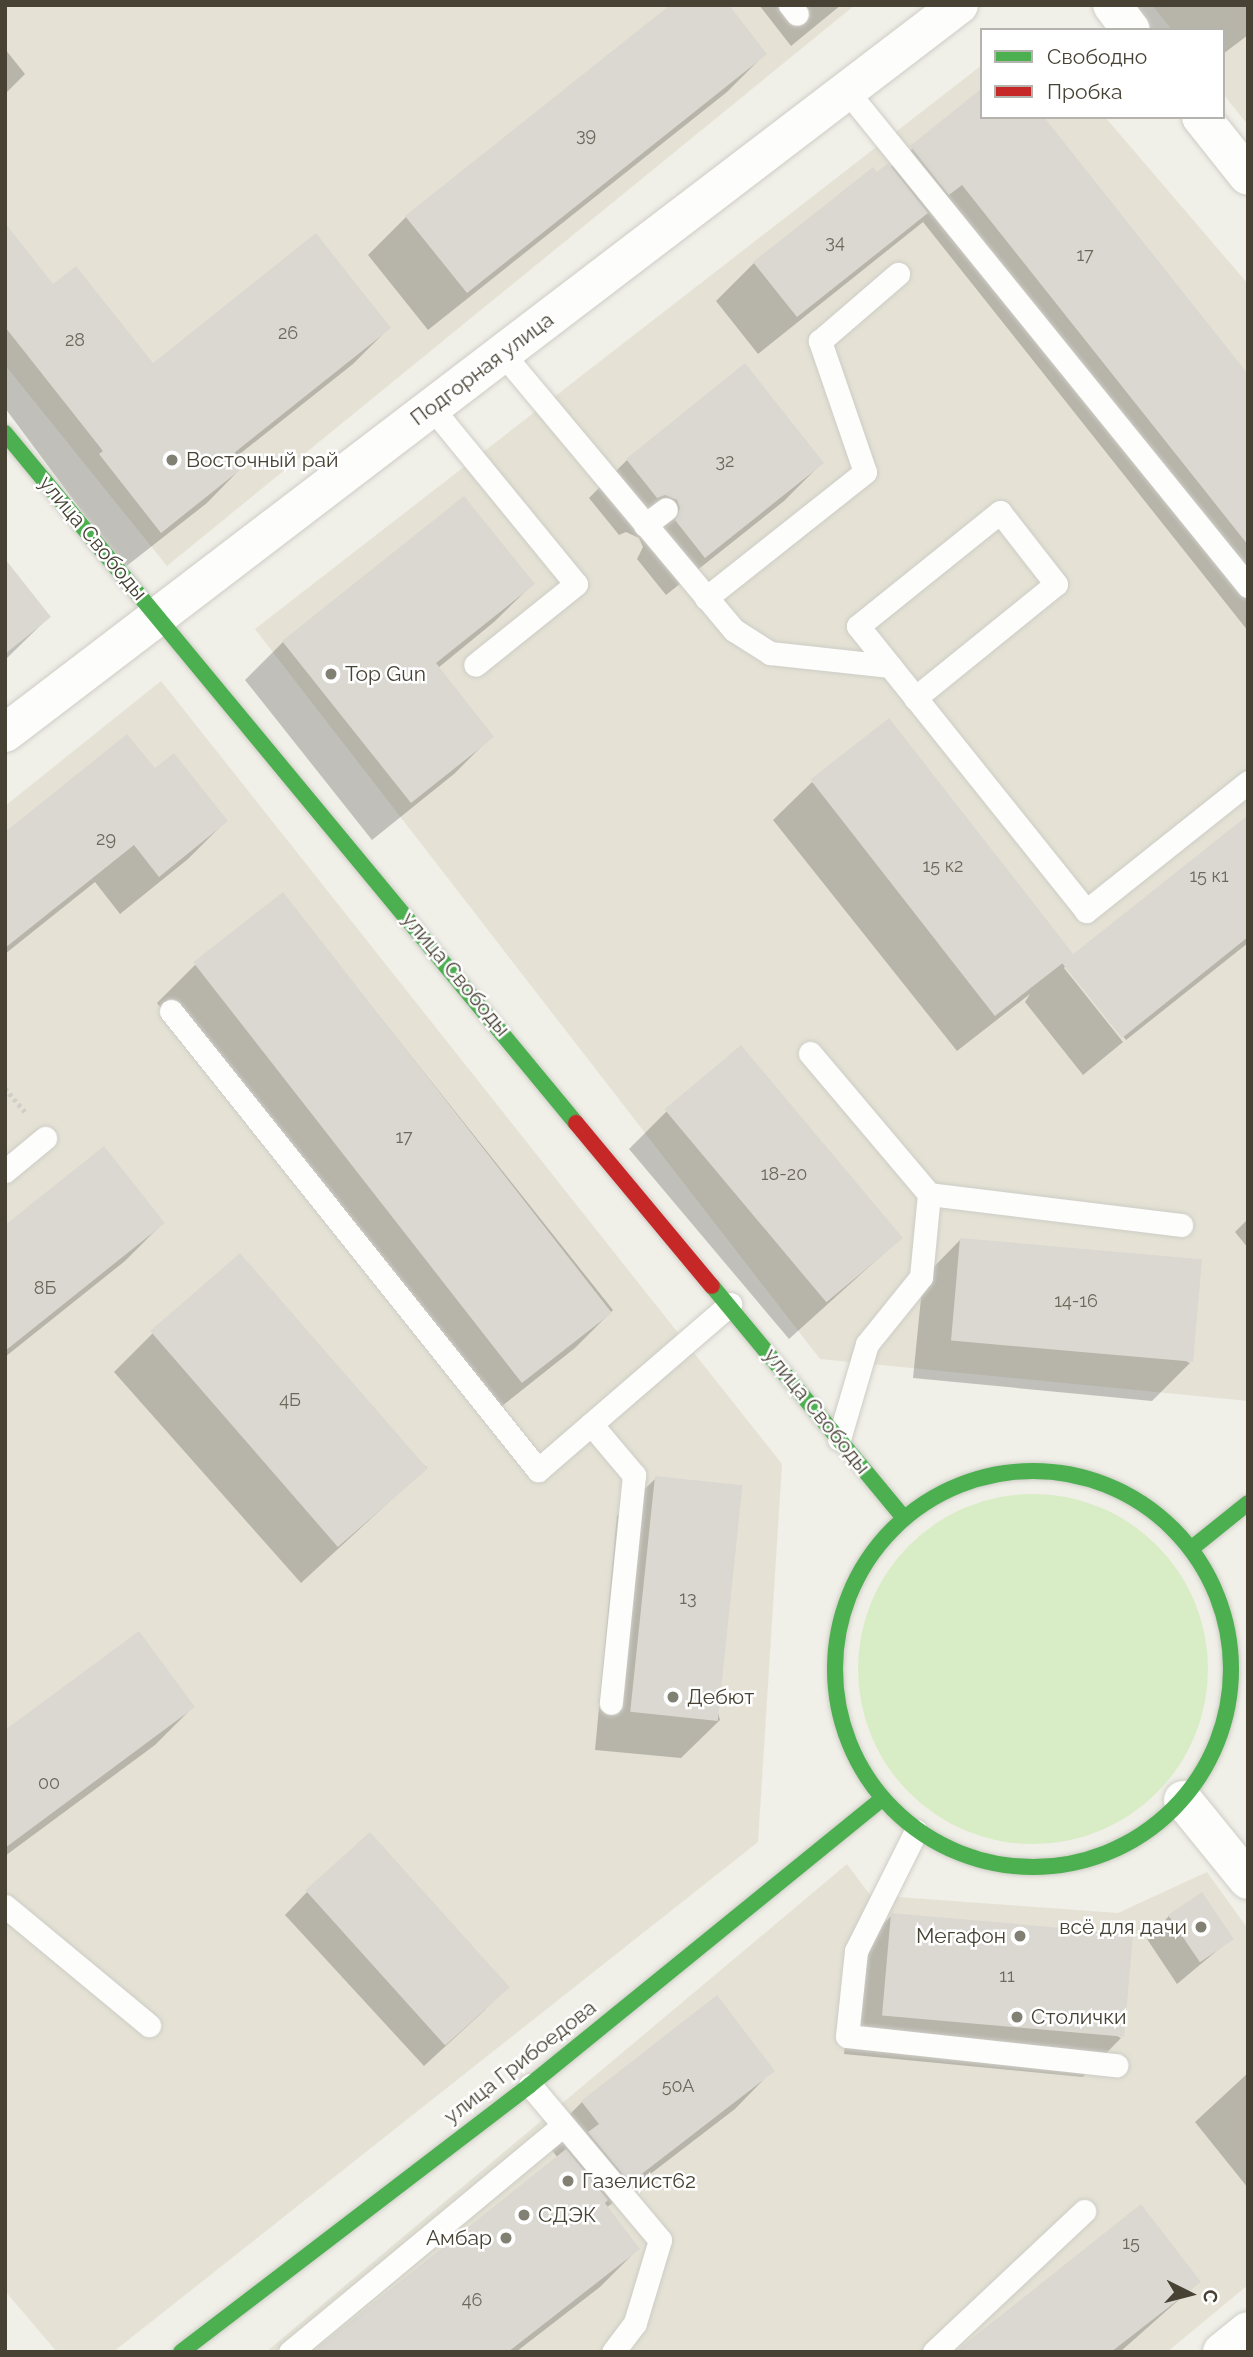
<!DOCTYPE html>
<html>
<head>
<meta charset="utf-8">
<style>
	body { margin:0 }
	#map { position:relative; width:1253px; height:2357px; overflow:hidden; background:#f0efe8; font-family:Raleway,sans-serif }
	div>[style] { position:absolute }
	.residential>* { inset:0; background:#e5e2d5 }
	.green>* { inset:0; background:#d8edc6 }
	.round { border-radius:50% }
	.shadow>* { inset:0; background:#0003 }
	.building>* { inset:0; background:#dad8d1; transform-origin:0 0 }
	.path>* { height:4.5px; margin-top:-2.25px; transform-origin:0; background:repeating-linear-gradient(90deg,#d1cfc9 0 3.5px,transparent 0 7px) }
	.roads { filter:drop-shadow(0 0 2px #cecdc6) drop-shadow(0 0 2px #cecdc6) }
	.lane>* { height:23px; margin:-11.5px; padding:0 11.5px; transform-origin:11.5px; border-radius:11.5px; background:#fdfdfc }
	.street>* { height:38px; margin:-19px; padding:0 19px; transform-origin:19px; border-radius:19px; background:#fdfdfc }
	.fast>* { height:16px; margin:-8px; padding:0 8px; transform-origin:8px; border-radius:8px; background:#4caf50 }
	.fast>.ring { margin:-8px; padding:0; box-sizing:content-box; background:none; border:16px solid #4caf50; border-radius:50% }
	.jam>* { height:16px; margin:-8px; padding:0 8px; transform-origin:8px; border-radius:8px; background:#c62828 }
	.dots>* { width:19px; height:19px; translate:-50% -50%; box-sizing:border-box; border:4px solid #fff; border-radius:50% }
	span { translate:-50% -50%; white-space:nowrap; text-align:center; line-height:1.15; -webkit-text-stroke:5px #fff; paint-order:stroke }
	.number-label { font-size:18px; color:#6c685c }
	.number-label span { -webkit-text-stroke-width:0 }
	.street-label { font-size:21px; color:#474234 }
	.poi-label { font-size:21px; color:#474234 }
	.left { translate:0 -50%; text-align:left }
	.right { translate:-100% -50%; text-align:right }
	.frame { position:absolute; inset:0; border:7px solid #474234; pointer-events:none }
	.legend { position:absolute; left:980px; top:28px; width:245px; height:91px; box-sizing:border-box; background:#fff; border:2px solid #b5b3ae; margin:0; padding:9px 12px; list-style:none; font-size:21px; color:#474234 }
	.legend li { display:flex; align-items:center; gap:14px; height:35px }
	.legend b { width:35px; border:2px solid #b5b3ae }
	.north { position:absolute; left:1155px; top:2259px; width:70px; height:70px; -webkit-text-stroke:5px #fff; paint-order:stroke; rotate:96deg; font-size:19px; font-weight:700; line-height:28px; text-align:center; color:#474234 }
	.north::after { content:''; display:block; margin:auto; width:24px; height:32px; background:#474234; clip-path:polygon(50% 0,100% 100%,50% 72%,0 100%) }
</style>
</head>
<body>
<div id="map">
	<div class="residential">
		<i style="clip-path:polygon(5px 5px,855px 5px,167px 566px,5px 365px)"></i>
		<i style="clip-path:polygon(1152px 5px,1248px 5px,1248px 125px,1223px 94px,1223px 30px,1172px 30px)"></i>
		<i style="clip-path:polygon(982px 65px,982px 117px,1105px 117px,1248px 284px,1248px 1401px,820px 1359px,255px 629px)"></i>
		<i style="clip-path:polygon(161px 681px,782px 1464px,758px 1842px,113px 2352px,57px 2352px,5px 2291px,5px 806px)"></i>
		<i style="clip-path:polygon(847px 1864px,870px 1895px,1118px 1913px,1207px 1872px,1248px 1929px,1248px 2285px,1167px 2352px,266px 2352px)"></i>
	</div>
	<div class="green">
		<i class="round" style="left:858px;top:1494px;width:350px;height:350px"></i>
	</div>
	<div class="shadow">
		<i style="clip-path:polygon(759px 5px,841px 5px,791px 46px)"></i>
		<i style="clip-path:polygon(1124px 5px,1248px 5px,1248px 35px,1223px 54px,1223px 30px,1143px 30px)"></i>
		<i style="clip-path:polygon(5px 49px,25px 74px,5px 94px)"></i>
		<i style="clip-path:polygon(765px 54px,727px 92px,428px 330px,368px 255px,406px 217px)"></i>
		<i style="clip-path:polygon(982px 91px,982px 117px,1248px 377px,1248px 631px,923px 222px,758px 354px,716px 301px,754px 263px,889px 168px)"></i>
		<i style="clip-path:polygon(5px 226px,53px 286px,153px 365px,389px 328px,353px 364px,236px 457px,243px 466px,207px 503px,124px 568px,5px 408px)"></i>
		<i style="clip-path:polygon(627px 460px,822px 463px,784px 501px,666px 595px,637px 559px,643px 547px,639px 538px,626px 532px,619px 535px,589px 498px)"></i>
		<i style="clip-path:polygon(5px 562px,49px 617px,5px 660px)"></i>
		<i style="clip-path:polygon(533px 584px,494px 622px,438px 668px,492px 736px,454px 774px,372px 840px,245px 680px,283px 642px)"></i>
		<i style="clip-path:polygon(154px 771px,226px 821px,188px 859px,120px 914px,95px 882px,5px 954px,5px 834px)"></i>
		<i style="clip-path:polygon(812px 782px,1068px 960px,1248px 817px,1248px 943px,1126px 1040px,1066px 965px,1064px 968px,1123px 1042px,1083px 1075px,1025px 1002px,1030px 994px,957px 1051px,773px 820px)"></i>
		<i style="clip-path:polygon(283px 895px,613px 1310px,575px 1348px,487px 1418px,157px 1003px,195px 965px)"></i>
		<i style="clip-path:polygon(667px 1111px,901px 1238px,789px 1339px,629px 1149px)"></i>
		<i style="clip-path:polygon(1248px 1219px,1248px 1248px,1235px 1232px)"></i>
		<i style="clip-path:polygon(163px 1223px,125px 1261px,5px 1357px,5px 1227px)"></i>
		<i style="clip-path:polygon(961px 1239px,1190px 1363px,1152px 1401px,913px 1378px,923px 1278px)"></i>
		<i style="clip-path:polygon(153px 1333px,427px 1467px,301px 1583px,114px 1372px)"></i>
		<i style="clip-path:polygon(656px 1478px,720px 1720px,681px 1758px,595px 1750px,617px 1516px)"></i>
		<i style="clip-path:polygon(193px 1707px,155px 1745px,5px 1856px,5px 1733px)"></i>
		<i style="clip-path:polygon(307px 1892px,486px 2009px,424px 2066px,285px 1915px)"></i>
		<i style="clip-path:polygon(892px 1915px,1121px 2038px,1083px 2077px,844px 2054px,854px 1953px)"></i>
		<i style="clip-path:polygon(1169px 1916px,1231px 1939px,1177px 1984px,1147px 1939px)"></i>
		<i style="clip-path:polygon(773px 2070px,735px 2109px,606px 2208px,638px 2249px,600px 2287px,516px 2352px,315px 2352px,558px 2158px,544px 2140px,582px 2102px)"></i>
		<i style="clip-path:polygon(1248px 2073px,1248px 2188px,1195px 2122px)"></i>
		<i style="clip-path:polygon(1199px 2282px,1120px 2352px,959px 2352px)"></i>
	</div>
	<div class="building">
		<i style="clip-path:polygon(670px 5px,729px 5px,767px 54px,467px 293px,405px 216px)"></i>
		<i style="clip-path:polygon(982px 88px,982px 117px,1044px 117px,1248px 374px,1248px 545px,962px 185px,949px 195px,910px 146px)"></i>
		<i style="clip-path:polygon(888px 163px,928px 213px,797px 317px,753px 262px,873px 167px,877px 172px)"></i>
		<i style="clip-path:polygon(5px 223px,53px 284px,76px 266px,153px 363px,316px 233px,391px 328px,234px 453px,245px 466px,161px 533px,99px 454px,103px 451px,5px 327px)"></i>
		<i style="clip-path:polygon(745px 363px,824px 463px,705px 558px,675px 520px,680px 508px,677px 500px,665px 495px,657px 498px,626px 459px)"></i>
		<i style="clip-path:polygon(464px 496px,535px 584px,436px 663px,494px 737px,411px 803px,282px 641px)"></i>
		<i style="clip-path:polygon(5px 559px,51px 617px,5px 654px)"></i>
		<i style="left:889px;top:718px;width:300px;height:100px;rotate:52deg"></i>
		<i style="clip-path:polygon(127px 734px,155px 768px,174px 753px,228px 821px,159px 877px,134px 845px,5px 948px,5px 832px)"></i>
		<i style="clip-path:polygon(1248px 815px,1248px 937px,1122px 1038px,1062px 963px)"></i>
		<i style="left:283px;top:892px;width:534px;height:114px;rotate:52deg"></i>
		<i style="left:741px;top:1045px;width:252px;height:100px;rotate:50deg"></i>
		<i style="clip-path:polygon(104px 1146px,165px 1223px,5px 1351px,5px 1225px)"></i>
		<i style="left:960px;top:1238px;width:243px;height:103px;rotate:5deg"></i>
		<i style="left:240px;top:1253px;width:286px;height:119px;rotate:49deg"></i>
		<i style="left:655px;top:1476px;width:88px;height:237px;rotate:6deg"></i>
		<i style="clip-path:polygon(139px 1631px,195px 1707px,5px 1848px,5px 1730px)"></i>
		<i style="left:370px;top:1832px;width:209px;height:87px;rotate:48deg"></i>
		<i style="left:1202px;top:1892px;width:57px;height:41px;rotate:56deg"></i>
		<i style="left:891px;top:1913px;width:243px;height:103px;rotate:5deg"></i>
		<i style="clip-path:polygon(717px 1995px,775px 2071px,630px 2183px,588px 2132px,599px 2124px,581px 2101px)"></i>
		<i style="clip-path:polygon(566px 2149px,608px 2200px,605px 2203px,640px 2249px,508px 2352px,312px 2352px)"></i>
		<i style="clip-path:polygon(1141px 2204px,1201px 2282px,1111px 2352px,955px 2352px)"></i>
	</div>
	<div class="path">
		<i style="left:5px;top:1088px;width:31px;rotate:50deg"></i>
	</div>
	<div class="roads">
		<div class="lane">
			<i style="left:790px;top:5px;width:11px;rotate:52deg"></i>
			<i style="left:847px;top:91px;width:637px;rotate:50.99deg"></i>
			<i style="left:503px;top:354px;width:360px;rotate:50.1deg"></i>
			<i style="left:734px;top:630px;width:43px;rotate:32.6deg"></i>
			<i style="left:770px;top:653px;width:121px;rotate:6.2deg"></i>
			<i style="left:432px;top:408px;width:227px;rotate:50.7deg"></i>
			<i style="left:576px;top:584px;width:129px;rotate:141.3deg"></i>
			<i style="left:645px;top:525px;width:26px;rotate:-37deg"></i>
			<i style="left:706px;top:598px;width:203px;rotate:-38.4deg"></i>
			<i style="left:865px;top:472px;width:139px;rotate:-109deg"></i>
			<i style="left:820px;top:341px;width:103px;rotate:-40.7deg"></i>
			<i style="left:915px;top:698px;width:181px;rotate:-39deg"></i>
			<i style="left:1056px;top:584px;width:91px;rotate:-127.9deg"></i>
			<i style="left:1000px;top:512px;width:182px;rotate:141.2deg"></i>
			<i style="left:858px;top:626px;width:365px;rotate:51.3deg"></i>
			<i style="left:1086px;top:911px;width:207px;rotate:-38.5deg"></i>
			<i style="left:171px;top:1011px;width:588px;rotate:51.36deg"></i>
			<i style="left:538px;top:1470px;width:254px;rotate:-40.8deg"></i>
			<i style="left:810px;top:1053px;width:185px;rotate:49.8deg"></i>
			<i style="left:929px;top:1194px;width:254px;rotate:7deg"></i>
			<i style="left:5px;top:1171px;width:52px;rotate:-39.5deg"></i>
			<i style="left:591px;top:1424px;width:67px;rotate:49.9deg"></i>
			<i style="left:634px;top:1475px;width:229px;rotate:95.8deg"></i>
			<i style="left:839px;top:1439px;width:99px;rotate:-73.6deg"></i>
			<i style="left:867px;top:1344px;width:86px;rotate:-51.1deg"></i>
			<i style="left:921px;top:1277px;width:83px;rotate:-84.5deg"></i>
			<i style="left:916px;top:1831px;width:134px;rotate:116.6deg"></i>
			<i style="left:856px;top:1951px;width:85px;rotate:96deg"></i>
			<i style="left:847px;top:2036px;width:271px;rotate:6.2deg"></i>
			<i style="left:5px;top:1906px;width:187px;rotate:39.6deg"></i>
			<i style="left:530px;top:2085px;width:202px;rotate:50deg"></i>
			<i style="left:660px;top:2240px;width:87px;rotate:106.8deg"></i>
			<i style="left:635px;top:2323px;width:36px;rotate:127deg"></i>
			<i style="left:290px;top:2352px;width:355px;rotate:-39.7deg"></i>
			<i style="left:934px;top:2352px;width:206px;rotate:-43.2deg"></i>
		</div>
		<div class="street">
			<i style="left:1112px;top:5px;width:31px;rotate:53deg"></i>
			<i style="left:1201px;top:117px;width:75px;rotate:51.5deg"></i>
			<i style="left:5px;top:733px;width:1200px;rotate:-37.35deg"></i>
			<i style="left:1183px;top:1800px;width:103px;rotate:50.9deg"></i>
			<i style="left:1222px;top:2352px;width:33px;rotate:-39deg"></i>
		</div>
		<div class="fast">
			<i style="left:5px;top:433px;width:896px;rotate:50.39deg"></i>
			<i style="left:712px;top:1286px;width:300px;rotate:50.4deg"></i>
			<i class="ring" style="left:835px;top:1471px;width:380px;height:380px"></i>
			<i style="left:1192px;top:1548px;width:72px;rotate:-38.8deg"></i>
			<i style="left:181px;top:2352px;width:439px;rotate:-37.4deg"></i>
			<i style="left:530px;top:2085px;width:452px;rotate:-39.1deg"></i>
		</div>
		<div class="jam">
			<i style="left:576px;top:1123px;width:212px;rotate:50.2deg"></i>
		</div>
	</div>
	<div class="dots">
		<i style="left:172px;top:460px;background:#827f73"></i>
		<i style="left:331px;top:674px;background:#827f73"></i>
		<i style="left:673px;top:1697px;background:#827f73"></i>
		<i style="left:1201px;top:1927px;background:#827f73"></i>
		<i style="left:1020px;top:1936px;background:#827f73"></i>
		<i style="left:1017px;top:2017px;background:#827f73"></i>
		<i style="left:568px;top:2181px;background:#827f73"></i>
		<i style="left:524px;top:2215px;background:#827f73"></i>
		<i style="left:506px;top:2238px;background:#827f73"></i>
	</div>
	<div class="number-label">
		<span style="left:586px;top:135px">39</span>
		<span style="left:835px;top:242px">34</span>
		<span style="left:1085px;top:255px">17</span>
		<span style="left:288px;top:333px">26</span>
		<span style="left:75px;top:340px">28</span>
		<span style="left:725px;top:461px">32</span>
		<span style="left:106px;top:839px">29</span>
		<span style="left:943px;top:866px">15 к2</span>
		<span style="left:1209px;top:876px">15 к1</span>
		<span style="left:404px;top:1137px">17</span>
		<span style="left:784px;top:1174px">18-20</span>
		<span style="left:45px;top:1288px">8Б</span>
		<span style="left:1076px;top:1301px">14-16</span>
		<span style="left:290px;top:1400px">4Б</span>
		<span style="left:688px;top:1598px">13</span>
		<span style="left:49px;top:1783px">00</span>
		<span style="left:1007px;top:1976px">11</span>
		<span style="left:678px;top:2086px">50А</span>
		<span style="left:1131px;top:2243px">15</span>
		<span style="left:472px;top:2300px">46</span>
	</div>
	<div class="street-label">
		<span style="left:482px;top:369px;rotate:-37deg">Подгорная улица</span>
		<span style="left:93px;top:538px;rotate:50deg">улица Свободы</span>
		<span style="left:456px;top:974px;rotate:50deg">улица Свободы</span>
		<span style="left:817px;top:1411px;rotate:51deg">улица Свободы</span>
		<span style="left:520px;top:2062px;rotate:-38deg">улица Грибоедова</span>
	</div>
	<div class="poi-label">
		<span class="left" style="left:186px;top:460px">Восточный рай</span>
		<span class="left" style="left:345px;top:674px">Top Gun</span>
		<span class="left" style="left:687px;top:1697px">Дебют</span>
		<span class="right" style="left:1187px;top:1927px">всё для дачи</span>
		<span class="right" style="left:1006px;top:1936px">Мегафон</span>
		<span class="left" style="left:1031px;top:2017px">Столички</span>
		<span class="left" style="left:582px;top:2181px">Газелист62</span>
		<span class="left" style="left:538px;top:2215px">СДЭК</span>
		<span class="right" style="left:492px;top:2238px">Амбар</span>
	</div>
	<div class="frame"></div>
	<ul class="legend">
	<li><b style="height:9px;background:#4caf50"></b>Свободно</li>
	<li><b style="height:9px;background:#c62828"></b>Пробка</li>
	</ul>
	<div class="north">С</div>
</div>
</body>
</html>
